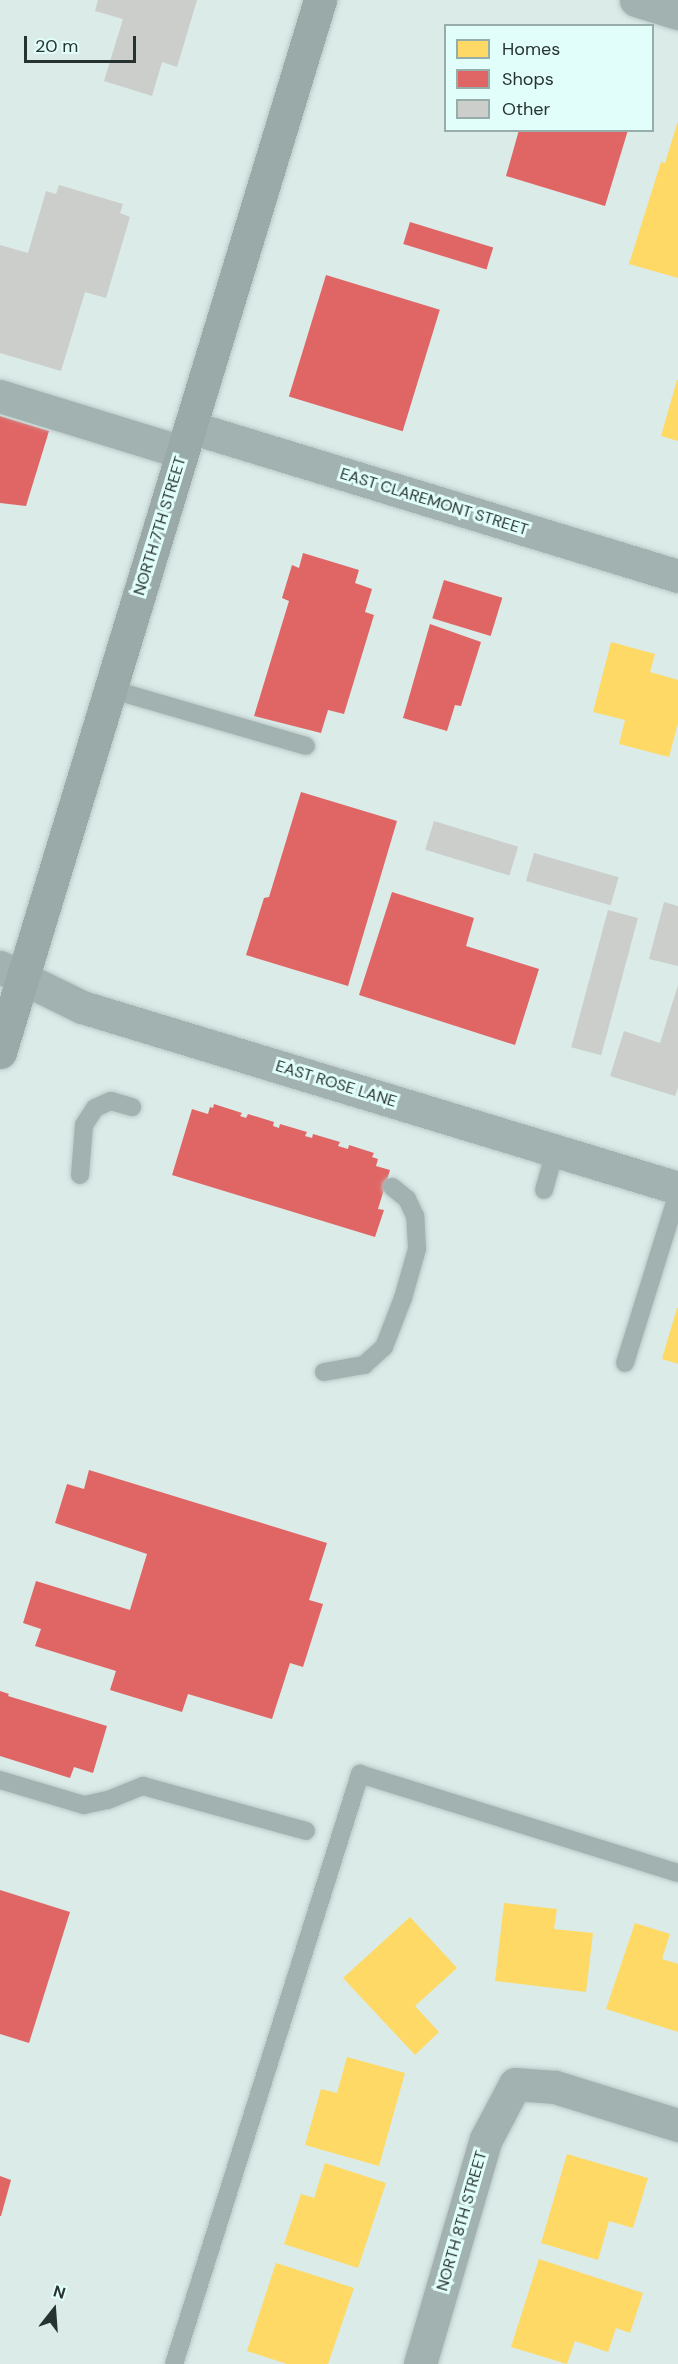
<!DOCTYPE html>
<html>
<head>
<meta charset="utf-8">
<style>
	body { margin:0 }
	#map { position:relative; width:678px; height:2364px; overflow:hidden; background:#daebe8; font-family:"DM Sans",sans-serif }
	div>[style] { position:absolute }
	.homes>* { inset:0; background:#ffd966 }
	.shops>* { inset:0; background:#e06666; transform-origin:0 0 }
	.building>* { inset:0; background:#cbcecb; transform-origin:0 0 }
	.roads { filter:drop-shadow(0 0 2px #bbc8c6) drop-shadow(0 0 2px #bbc8c6) }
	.service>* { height:18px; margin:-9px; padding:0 9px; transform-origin:9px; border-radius:9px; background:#a1b2b0 }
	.minor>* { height:33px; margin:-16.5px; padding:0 16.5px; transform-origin:16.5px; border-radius:16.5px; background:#a1b2b0 }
	.primary>* { height:33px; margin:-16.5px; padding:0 16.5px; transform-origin:16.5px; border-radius:16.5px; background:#99aaa8 }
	span { translate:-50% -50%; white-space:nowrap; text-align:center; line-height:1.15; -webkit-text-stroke:6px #e1fefa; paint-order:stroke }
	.street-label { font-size:16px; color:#273331 }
	.legend { position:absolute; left:444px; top:24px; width:210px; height:108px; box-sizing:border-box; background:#e1fefa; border:2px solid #97adaa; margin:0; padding:8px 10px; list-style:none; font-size:18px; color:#273331 }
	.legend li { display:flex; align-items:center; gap:12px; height:30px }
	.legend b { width:30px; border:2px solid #97adaa }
	.north { position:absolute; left:24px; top:2280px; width:60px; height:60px; -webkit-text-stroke:4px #e1fefa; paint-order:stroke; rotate:17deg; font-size:16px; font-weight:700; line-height:24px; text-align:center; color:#273331 }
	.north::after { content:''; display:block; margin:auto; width:21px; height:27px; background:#273331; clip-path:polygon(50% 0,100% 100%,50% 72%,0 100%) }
	.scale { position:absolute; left:24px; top:36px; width:112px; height:27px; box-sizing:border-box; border:3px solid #273331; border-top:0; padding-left:8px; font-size:18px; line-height:21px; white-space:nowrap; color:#273331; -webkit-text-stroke:4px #e1fefa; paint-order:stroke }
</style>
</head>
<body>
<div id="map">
	<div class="homes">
		<i style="clip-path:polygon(678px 121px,678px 278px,629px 264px,661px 162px,665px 163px)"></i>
		<i style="clip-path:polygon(677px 380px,678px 380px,678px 441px,661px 436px)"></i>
		<i style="clip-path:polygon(611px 642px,655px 654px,650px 672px,678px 680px,678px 723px,669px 757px,619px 744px,625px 720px,593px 712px)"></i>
		<i style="clip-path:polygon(677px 1308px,678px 1308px,678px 1364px,662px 1359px)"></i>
		<i style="clip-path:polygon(504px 1903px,557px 1909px,554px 1929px,593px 1933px,586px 1992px,495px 1981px)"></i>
		<i style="clip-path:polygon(410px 1917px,457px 1968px,415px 2006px,439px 2032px,415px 2055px,343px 1978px)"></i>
		<i style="clip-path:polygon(635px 1923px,670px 1934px,662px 1959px,678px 1964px,678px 2032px,606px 2009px)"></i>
		<i style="clip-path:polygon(347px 2057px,405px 2073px,379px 2166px,305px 2145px,321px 2089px,337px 2093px)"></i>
		<i style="clip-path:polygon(567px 2154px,648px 2178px,633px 2228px,609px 2221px,598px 2260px,541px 2243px)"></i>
		<i style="clip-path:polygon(325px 2163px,386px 2183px,358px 2268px,284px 2244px,301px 2194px,314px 2198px)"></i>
		<i style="clip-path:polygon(539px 2259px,643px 2293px,630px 2333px,616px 2328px,608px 2352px,575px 2341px,567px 2364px,511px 2347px)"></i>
		<i style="clip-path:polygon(276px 2263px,354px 2288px,328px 2364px,287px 2364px,247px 2351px)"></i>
	</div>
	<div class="shops">
		<i style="clip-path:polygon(519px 130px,628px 130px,605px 206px,506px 176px)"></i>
		<i style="left:410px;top:222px;width:87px;height:23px;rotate:17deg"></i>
		<i style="left:326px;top:275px;width:119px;height:127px;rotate:17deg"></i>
		<i style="clip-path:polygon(0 416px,49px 431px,26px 506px,0 503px)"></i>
		<i style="clip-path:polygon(303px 553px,359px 570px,355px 583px,372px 589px,365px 612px,374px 615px,344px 714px,328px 710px,321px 733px,254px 716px,289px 601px,282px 598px,292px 565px,299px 568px)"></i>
		<i style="left:444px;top:580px;width:61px;height:40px;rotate:17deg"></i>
		<i style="clip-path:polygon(430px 624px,481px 642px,461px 706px,455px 705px,447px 731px,403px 718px)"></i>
		<i style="clip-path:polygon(301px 792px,397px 821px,348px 986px,246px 955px,264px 898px,269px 897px)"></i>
		<i style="clip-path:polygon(392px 892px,474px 918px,466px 946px,539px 969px,515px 1045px,359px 995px)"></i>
		<i style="clip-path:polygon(214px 1104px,242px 1113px,240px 1116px,246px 1118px,248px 1114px,274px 1122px,273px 1126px,279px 1128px,280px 1124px,307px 1132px,305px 1136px,312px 1138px,313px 1134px,340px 1142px,338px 1146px,348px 1149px,349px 1145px,374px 1153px,372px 1157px,378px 1159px,376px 1166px,390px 1170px,378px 1209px,384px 1210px,375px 1237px,172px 1175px,192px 1109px,208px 1114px,210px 1107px,213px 1108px)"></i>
		<i style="clip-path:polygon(89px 1470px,327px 1543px,309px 1600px,323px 1604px,303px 1667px,290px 1663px,272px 1719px,188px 1694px,182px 1712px,110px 1690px,116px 1671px,35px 1646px,41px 1629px,23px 1623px,36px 1581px,130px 1610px,147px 1554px,55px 1523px,67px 1484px,84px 1489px)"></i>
		<i style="clip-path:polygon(0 1691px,9px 1694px,8px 1696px,107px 1726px,93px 1773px,74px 1767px,70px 1778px,0 1756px)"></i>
		<i style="clip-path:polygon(0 1890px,70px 1912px,29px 2043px,0 2034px)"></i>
		<i style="clip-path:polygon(0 2176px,11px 2180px,1px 2216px,0 2216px)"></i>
	</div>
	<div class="building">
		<i style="clip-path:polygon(98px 0,197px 0,177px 67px,162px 62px,152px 96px,104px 81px,123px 19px,95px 11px)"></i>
		<i style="clip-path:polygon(59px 185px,123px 204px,120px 213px,130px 217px,106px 298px,85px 292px,61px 371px,0 353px,0 245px,28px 253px,46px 191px,56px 194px)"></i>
		<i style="left:434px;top:821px;width:88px;height:30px;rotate:17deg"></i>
		<i style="left:534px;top:853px;width:88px;height:29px;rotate:16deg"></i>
		<i style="clip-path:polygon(664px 902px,678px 906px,678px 966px,649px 959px)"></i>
		<i style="left:608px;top:910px;width:31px;height:142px;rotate:15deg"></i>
		<i style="clip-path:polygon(678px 985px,678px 1088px,675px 1096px,610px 1076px,624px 1031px,660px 1043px)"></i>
	</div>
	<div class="roads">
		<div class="service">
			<i style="left:110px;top:689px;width:204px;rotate:16.2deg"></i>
			<i style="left:80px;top:1175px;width:50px;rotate:-85.4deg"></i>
			<i style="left:84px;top:1125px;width:20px;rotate:-57deg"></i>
			<i style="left:95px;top:1108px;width:17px;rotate:-24deg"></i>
			<i style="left:111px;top:1101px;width:22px;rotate:16deg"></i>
			<i style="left:544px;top:1190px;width:41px;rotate:-74.2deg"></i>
			<i style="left:625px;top:1363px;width:178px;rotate:-72.7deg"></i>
			<i style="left:324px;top:1372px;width:41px;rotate:-9.9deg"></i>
			<i style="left:364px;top:1365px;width:27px;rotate:-42deg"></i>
			<i style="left:384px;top:1347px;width:53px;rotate:-68.8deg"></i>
			<i style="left:403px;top:1298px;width:51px;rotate:-74.1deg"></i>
			<i style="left:417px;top:1249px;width:33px;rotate:-93deg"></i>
			<i style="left:415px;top:1216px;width:19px;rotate:-115deg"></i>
			<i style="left:407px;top:1199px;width:19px;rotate:-141deg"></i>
			<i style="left:0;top:1780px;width:88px;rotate:16.6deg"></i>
			<i style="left:84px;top:1805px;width:25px;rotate:-12deg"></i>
			<i style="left:108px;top:1800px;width:38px;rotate:-22deg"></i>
			<i style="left:143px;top:1786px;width:169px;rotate:15.4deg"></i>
			<i style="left:174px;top:2364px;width:619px;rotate:-72.5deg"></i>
			<i style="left:360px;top:1774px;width:333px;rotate:17.3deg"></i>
		</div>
		<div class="minor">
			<i style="left:636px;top:0;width:44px;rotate:17.2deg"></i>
			<i style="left:0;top:396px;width:190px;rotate:17.1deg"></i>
			<i style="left:190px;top:427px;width:510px;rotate:16.98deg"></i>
			<i style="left:0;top:967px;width:91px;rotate:26deg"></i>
			<i style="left:82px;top:1007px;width:623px;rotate:16.89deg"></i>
			<i style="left:420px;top:2364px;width:234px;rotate:-73.7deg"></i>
			<i style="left:486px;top:2139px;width:62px;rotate:-62.2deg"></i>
			<i style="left:515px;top:2084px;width:40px;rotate:4.3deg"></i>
			<i style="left:555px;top:2087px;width:129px;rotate:17.2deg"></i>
		</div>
		<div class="primary">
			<i style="left:0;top:1052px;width:1100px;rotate:-73.08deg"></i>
		</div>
	</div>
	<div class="street-label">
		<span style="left:434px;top:502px;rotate:17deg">EAST CLAREMONT STREET</span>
		<span style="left:160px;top:526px;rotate:-73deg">NORTH 7TH STREET</span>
		<span style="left:336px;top:1084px;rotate:17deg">EAST ROSE LANE</span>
		<span style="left:462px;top:2221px;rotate:-74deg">NORTH 8TH STREET</span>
	</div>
	<ul class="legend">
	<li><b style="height:16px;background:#ffd966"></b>Homes</li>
	<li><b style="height:16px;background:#e06666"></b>Shops</li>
	<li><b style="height:16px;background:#cbcecb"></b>Other</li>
	</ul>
	<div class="north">N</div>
	<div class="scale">20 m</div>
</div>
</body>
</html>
